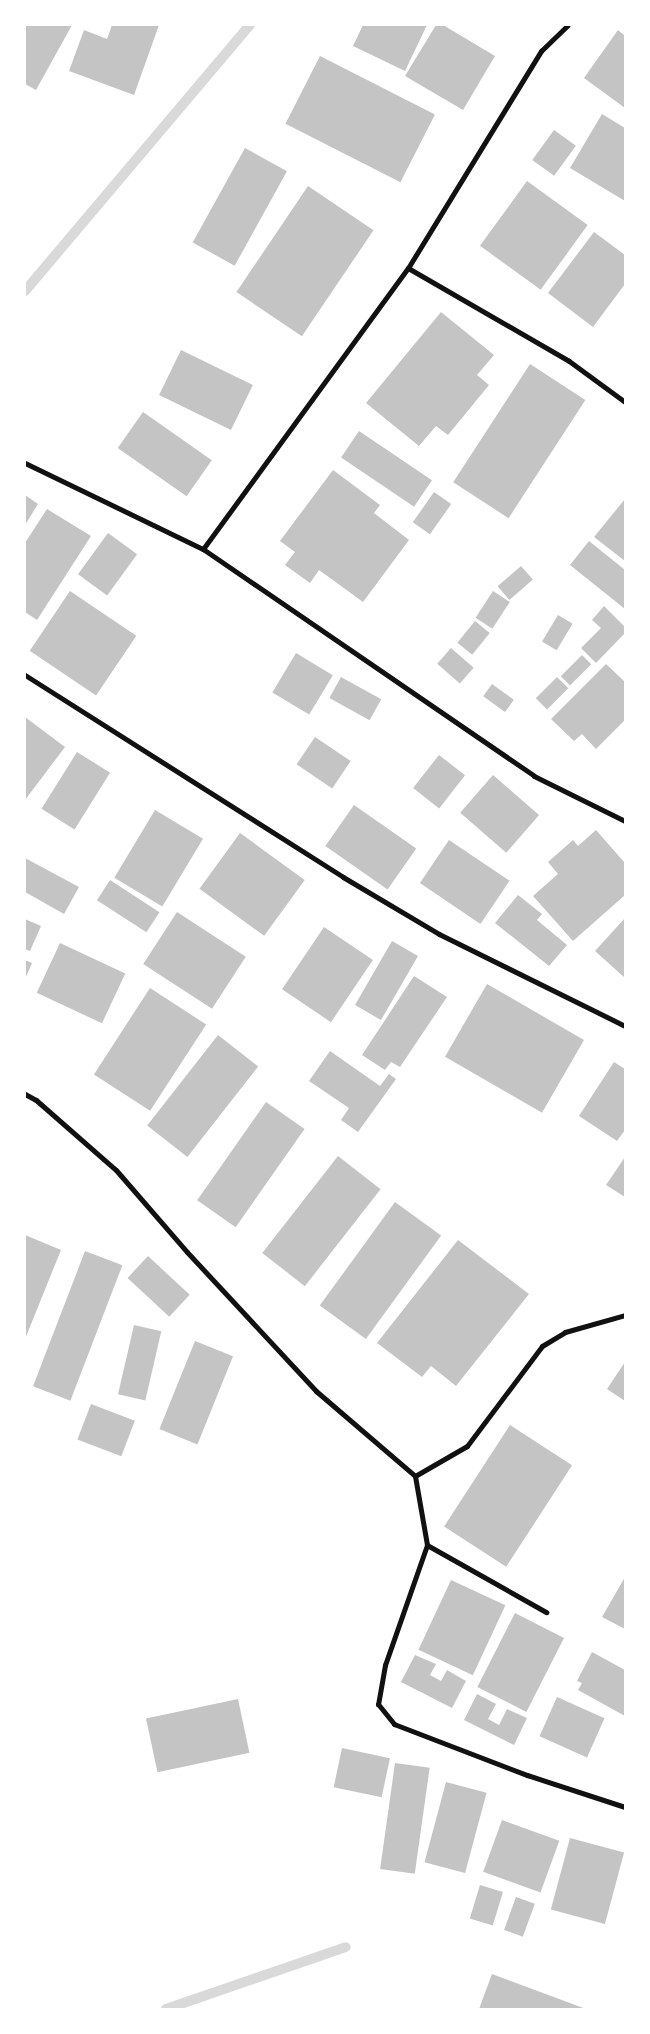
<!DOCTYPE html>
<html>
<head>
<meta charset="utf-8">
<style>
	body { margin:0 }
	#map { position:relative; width:650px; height:2034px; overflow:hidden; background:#fff; font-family:Rubik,sans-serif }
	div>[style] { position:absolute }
	.stream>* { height:10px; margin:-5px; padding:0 5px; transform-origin:5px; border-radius:5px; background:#d9d9d9 }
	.building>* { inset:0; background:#c4c4c4; transform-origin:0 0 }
	.minor>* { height:5px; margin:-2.5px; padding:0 2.5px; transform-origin:2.5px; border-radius:2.5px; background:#111 }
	span { translate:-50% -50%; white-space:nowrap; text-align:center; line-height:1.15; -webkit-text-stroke:4.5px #fff; paint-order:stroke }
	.frame { position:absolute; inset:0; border:26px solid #fff; pointer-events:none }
</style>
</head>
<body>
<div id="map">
	<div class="stream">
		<i style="left:25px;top:291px;width:348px;rotate:-49.8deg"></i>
		<i style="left:166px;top:2009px;width:190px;rotate:-19deg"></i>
	</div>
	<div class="building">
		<i style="clip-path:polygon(25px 25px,72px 25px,36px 90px,25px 84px)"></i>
		<i style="clip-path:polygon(112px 25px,159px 25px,134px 95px,69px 71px,84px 30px,107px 39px)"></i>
		<i style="clip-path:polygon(363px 25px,427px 25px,405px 71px,353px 46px)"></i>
		<i style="clip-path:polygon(436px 25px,443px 25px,495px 56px,463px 110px,405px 76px)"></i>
		<i style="clip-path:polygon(618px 30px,625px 36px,625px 108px,584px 78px)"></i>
		<i style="left:320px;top:56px;width:129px;height:76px;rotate:27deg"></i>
		<i style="clip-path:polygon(602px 114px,625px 128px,625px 201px,570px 168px)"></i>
		<i style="left:554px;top:130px;width:27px;height:37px;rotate:36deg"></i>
		<i style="left:245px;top:148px;width:48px;height:108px;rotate:29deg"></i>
		<i style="left:527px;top:181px;width:75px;height:80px;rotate:36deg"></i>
		<i style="left:308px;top:186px;width:79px;height:128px;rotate:34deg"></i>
		<i style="clip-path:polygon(594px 232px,625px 255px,625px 284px,593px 327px,548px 293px)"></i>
		<i style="clip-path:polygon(441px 312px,494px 355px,477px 375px,489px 385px,448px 435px,436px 426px,419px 446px,366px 403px)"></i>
		<i style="left:181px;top:350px;width:80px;height:50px;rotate:26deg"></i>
		<i style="left:530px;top:364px;width:66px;height:141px;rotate:33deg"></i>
		<i style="left:143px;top:412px;width:84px;height:44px;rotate:35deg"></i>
		<i style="left:359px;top:431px;width:88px;height:32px;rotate:34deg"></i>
		<i style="clip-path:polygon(333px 470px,380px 505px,374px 513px,409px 540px,363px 602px,319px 570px,310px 583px,285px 565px,295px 552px,280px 541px)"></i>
		<i style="left:434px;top:492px;width:21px;height:37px;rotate:35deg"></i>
		<i style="clip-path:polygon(25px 495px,38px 504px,25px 525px)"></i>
		<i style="clip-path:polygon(625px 499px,625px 561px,594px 537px)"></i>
		<i style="clip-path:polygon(47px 509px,91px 536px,37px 620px,25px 612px,25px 543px)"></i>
		<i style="left:108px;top:533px;width:36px;height:51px;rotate:36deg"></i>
		<i style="clip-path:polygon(589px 541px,625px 570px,625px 609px,570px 565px)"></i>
		<i style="left:521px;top:566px;width:18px;height:31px;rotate:49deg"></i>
		<i style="left:70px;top:591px;width:80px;height:72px;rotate:34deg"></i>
		<i style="left:493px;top:591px;width:20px;height:32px;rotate:33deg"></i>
		<i style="clip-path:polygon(604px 606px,625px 627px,625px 633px,596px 663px,581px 648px,601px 628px,592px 620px)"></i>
		<i style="left:558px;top:615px;width:17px;height:31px;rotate:31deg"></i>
		<i style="left:475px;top:621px;width:19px;height:28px;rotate:39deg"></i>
		<i style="left:451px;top:648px;width:30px;height:21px;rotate:41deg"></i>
		<i style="left:296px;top:653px;width:43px;height:46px;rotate:31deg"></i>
		<i style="left:582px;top:655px;width:13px;height:30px;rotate:45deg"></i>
		<i style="clip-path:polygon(606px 664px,625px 682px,625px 720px,596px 749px,582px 734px,574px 741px,551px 719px)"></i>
		<i style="left:341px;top:677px;width:46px;height:24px;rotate:29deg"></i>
		<i style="left:557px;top:677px;width:16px;height:30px;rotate:45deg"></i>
		<i style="left:492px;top:684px;width:27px;height:15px;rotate:36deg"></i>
		<i style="clip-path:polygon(25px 717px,65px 747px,25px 800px)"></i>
		<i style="left:315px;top:737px;width:43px;height:33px;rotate:34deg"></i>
		<i style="left:77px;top:752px;width:39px;height:67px;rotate:32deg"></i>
		<i style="left:439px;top:755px;width:33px;height:42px;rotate:38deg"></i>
		<i style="left:493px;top:775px;width:61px;height:50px;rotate:41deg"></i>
		<i style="left:354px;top:805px;width:76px;height:50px;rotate:35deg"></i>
		<i style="left:155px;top:810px;width:56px;height:79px;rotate:31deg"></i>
		<i style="clip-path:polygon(596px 830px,625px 863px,625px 895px,573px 941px,533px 896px,558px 874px,548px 862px,573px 840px,578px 846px)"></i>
		<i style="left:240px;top:833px;width:80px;height:69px;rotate:36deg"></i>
		<i style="left:449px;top:840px;width:73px;height:52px;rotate:34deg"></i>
		<i style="clip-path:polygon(25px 858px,79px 887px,64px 914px,25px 892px)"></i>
		<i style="left:110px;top:880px;width:59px;height:24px;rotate:33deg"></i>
		<i style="clip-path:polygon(518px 895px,542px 914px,537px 920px,567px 945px,549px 966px,495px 923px)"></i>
		<i style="left:177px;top:912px;width:82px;height:62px;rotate:33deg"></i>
		<i style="clip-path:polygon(625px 918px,625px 978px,595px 951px)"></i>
		<i style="clip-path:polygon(25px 919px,41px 926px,30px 951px,25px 949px)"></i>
		<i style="left:324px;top:927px;width:59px;height:75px;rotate:34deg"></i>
		<i style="left:392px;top:941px;width:30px;height:74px;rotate:30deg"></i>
		<i style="left:60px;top:943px;width:72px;height:55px;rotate:25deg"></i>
		<i style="clip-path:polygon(25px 960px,32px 963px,25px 979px)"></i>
		<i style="clip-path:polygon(414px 976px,447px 997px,400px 1067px,391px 1062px,385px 1070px,362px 1055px)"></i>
		<i style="left:487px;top:984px;width:112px;height:84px;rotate:30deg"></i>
		<i style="left:150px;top:988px;width:67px;height:103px;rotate:33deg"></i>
		<i style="left:218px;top:1035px;width:51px;height:115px;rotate:38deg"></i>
		<i style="clip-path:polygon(330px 1051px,380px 1086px,389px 1074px,396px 1079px,358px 1132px,341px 1120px,349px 1108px,309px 1081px)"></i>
		<i style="clip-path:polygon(614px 1062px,625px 1069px,625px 1130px,617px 1141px,579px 1116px)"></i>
		<i style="left:266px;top:1102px;width:47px;height:120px;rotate:35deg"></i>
		<i style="left:338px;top:1156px;width:54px;height:123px;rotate:38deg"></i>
		<i style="clip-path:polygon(625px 1157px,625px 1197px,606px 1185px)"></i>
		<i style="left:395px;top:1202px;width:57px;height:128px;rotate:36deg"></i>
		<i style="clip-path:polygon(25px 1235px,61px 1250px,25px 1339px)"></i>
		<i style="clip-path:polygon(458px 1240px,529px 1294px,456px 1386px,431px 1366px,422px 1377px,377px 1343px)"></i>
		<i style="left:85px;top:1251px;width:40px;height:145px;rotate:21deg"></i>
		<i style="left:148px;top:1256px;width:57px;height:30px;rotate:43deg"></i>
		<i style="left:134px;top:1325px;width:28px;height:71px;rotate:13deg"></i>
		<i style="left:195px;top:1341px;width:41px;height:95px;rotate:22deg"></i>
		<i style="clip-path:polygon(625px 1362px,625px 1401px,607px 1389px)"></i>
		<i style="left:91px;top:1404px;width:47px;height:38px;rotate:21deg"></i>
		<i style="left:510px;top:1425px;width:74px;height:121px;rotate:33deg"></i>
		<i style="clip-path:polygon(625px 1577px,625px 1629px,602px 1617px)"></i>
		<i style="left:451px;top:1580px;width:60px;height:77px;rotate:25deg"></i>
		<i style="left:515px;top:1613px;width:55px;height:83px;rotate:27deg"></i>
		<i style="clip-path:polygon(592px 1652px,625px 1670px,625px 1716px,578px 1690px,582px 1683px,577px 1681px)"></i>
		<i style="clip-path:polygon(415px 1655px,436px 1664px,430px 1675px,441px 1681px,447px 1670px,466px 1681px,452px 1708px,401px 1682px)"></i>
		<i style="clip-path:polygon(477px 1694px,496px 1704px,488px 1719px,499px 1725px,507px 1709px,527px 1718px,514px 1745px,464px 1720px)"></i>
		<i style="left:557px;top:1697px;width:52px;height:43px;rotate:24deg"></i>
		<i style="left:238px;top:1699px;width:55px;height:94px;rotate:78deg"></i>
		<i style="left:342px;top:1748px;width:49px;height:40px;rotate:12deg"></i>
		<i style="left:395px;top:1763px;width:35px;height:107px;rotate:8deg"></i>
		<i style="left:446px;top:1782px;width:42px;height:83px;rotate:15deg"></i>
		<i style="left:502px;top:1820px;width:61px;height:55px;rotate:20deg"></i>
		<i style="left:570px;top:1838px;width:56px;height:74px;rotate:15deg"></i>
		<i style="left:480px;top:1885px;width:24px;height:35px;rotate:17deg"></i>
		<i style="left:516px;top:1897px;width:20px;height:35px;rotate:20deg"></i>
		<i style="clip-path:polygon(492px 1974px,586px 2009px,479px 2009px)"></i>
	</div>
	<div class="minor">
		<i style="left:408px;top:268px;width:186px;rotate:30deg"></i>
		<i style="left:569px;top:361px;width:69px;rotate:36.2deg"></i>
		<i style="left:25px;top:463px;width:198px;rotate:25.8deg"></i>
		<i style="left:203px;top:549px;width:401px;rotate:34.4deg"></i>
		<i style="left:534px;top:776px;width:102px;rotate:26.3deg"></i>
		<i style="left:203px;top:549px;width:348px;rotate:-53.9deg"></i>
		<i style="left:408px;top:268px;width:255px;rotate:-58.5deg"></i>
		<i style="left:541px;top:51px;width:37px;rotate:-44deg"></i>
		<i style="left:25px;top:675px;width:377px;rotate:32.4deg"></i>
		<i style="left:343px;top:877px;width:112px;rotate:30.7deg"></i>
		<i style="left:439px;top:934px;width:208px;rotate:26.3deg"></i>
		<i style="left:25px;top:1094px;width:13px;rotate:29deg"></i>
		<i style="left:36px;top:1100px;width:106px;rotate:41.2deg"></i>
		<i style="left:116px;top:1170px;width:108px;rotate:49.1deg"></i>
		<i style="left:187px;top:1252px;width:190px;rotate:47.1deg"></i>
		<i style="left:316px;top:1391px;width:130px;rotate:40.6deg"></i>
		<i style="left:415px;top:1476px;width:70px;rotate:80.1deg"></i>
		<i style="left:427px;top:1545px;width:127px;rotate:109.3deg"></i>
		<i style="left:385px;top:1665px;width:40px;rotate:100deg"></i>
		<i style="left:378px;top:1704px;width:26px;rotate:51deg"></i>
		<i style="left:394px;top:1724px;width:142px;rotate:21deg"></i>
		<i style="left:527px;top:1775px;width:103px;rotate:18.1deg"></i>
		<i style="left:415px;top:1476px;width:60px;rotate:-30deg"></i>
		<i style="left:467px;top:1446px;width:125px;rotate:-53.1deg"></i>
		<i style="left:542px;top:1346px;width:27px;rotate:-31deg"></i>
		<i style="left:565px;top:1332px;width:62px;rotate:-15.8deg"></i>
		<i style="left:427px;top:1545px;width:137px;rotate:29.4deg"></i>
	</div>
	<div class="frame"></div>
</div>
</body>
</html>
